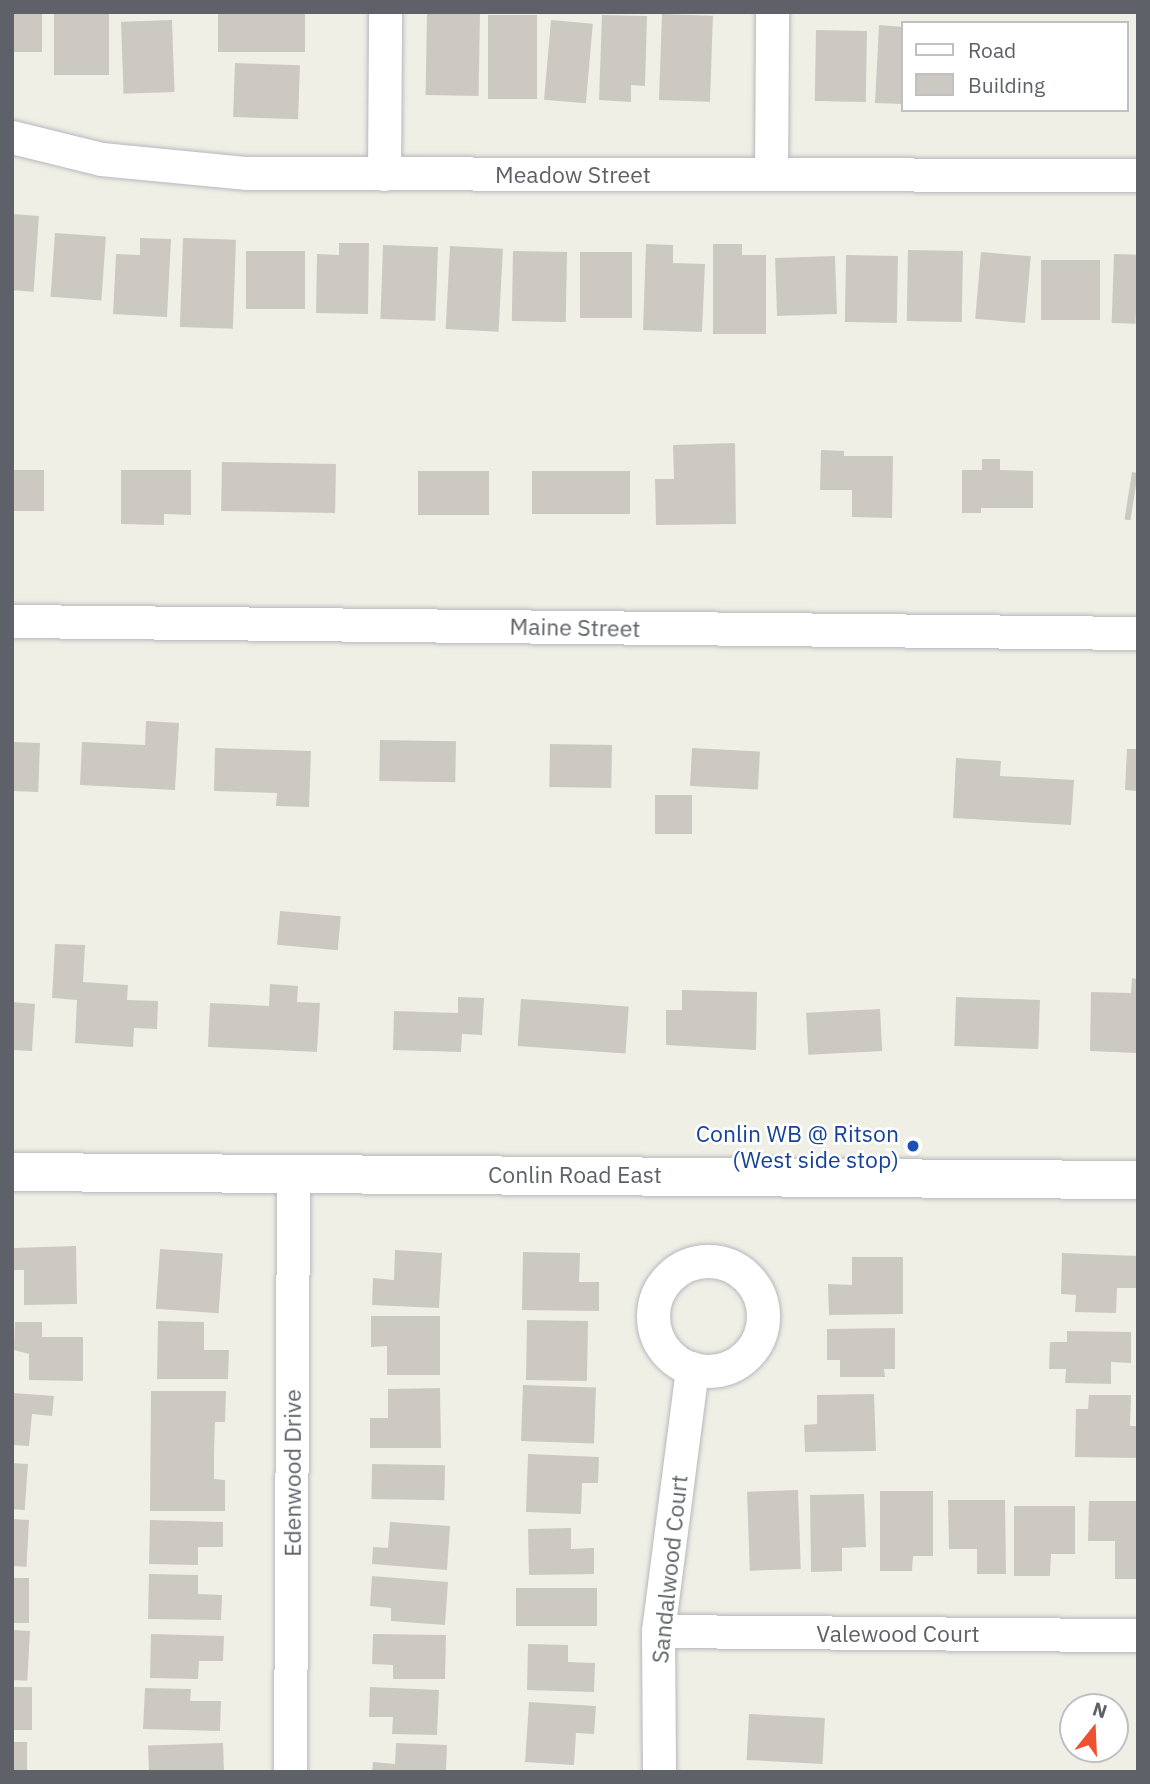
<!DOCTYPE html>
<html>
<head>
<meta charset="utf-8">
<style>
	body { margin:0 }
	#map { position:relative; width:1150px; height:1784px; overflow:hidden; background:#f0efe6; font-family:"IBM Plex Sans",sans-serif }
	div>[style] { position:absolute }
	.building>* { inset:0; background:#ccc9c3; transform-origin:0 0 }
	.roads { filter:drop-shadow(0 0 2px #b6b8bd) drop-shadow(0 0 2px #b6b8bd) }
	.street>* { height:33px; margin:-16.5px; padding:0 16.5px; transform-origin:16.5px; border-radius:16.5px; background:#fff }
	.street>.ring { margin:-16.5px; padding:0; box-sizing:content-box; background:none; border:33px solid #fff; border-radius:50% }
	.secondary>* { height:38px; margin:-19px; padding:0 19px; transform-origin:19px; border-radius:19px; background:#fff }
	.dots>* { width:19px; height:19px; translate:-50% -50%; box-sizing:border-box; border:4px solid #fff; border-radius:50% }
	span { translate:-50% -50%; white-space:nowrap; text-align:center; line-height:1.15; -webkit-text-stroke:5px #fff; paint-order:stroke }
	.street-label { font-size:23px; color:#5e6167 }
	.transit-label { font-size:23px; color:#164399 }
	.right { translate:-100% -50%; text-align:right }
	.frame { position:absolute; inset:0; border:14px solid #5e6167; pointer-events:none }
	.legend { position:absolute; left:901px; top:21px; width:228px; height:91px; box-sizing:border-box; background:#fff; border:2px solid #bfc0c2; margin:0; padding:9px 12px; list-style:none; font-size:21px; color:#5e6167 }
	.legend li { display:flex; align-items:center; gap:14px; height:35px }
	.legend b { width:35px; border:2px solid #bfc0c2 }
	.north { position:absolute; left:1059px; top:1693px; width:70px; height:70px; box-sizing:border-box; background:#fff; border:2px solid #bfc0c2; border-radius:50%; rotate:18deg; font-size:19px; font-weight:700; line-height:28px; text-align:center; color:#5e6167 }
	.north::after { content:''; display:block; margin:auto; width:24px; height:32px; background:#ed512f; clip-path:polygon(50% 0,100% 100%,50% 72%,0 100%) }
</style>
</head>
<body>
<div id="map">
	<div class="building">
		<i style="left:12px;top:12px;width:30px;height:40px"></i>
		<i style="left:218px;top:12px;width:87px;height:40px"></i>
		<i style="left:427px;top:12px;width:53px;height:83px;rotate:1deg"></i>
		<i style="left:54px;top:13px;width:55px;height:62px"></i>
		<i style="left:662px;top:14px;width:51px;height:86px;rotate:2deg"></i>
		<i style="left:488px;top:15px;width:49px;height:84px"></i>
		<i style="clip-path:polygon(602px 15px,647px 16px,645px 86px,631px 85px,631px 102px,599px 100px)"></i>
		<i style="left:172px;top:20px;width:72px;height:51px;rotate:88deg"></i>
		<i style="left:551px;top:20px;width:42px;height:80px;rotate:5deg"></i>
		<i style="clip-path:polygon(879px 25px,903px 27px,903px 104px,875px 103px)"></i>
		<i style="left:816px;top:30px;width:51px;height:71px;rotate:1deg"></i>
		<i style="left:235px;top:63px;width:65px;height:54px;rotate:2deg"></i>
		<i style="left:12px;top:214px;width:27px;height:76px;rotate:4deg"></i>
		<i style="left:55px;top:233px;width:51px;height:64px;rotate:4deg"></i>
		<i style="clip-path:polygon(140px 238px,171px 239px,167px 317px,113px 314px,116px 254px,140px 255px)"></i>
		<i style="left:183px;top:238px;width:53px;height:89px;rotate:2deg"></i>
		<i style="clip-path:polygon(339px 243px,369px 243px,368px 314px,316px 313px,317px 254px,339px 255px)"></i>
		<i style="clip-path:polygon(646px 244px,673px 245px,673px 263px,705px 264px,702px 332px,643px 330px)"></i>
		<i style="clip-path:polygon(713px 244px,742px 244px,742px 255px,766px 255px,766px 334px,713px 334px)"></i>
		<i style="left:383px;top:245px;width:55px;height:74px;rotate:2deg"></i>
		<i style="left:450px;top:246px;width:53px;height:83px;rotate:3deg"></i>
		<i style="left:908px;top:250px;width:55px;height:71px;rotate:1deg"></i>
		<i style="left:305px;top:251px;width:58px;height:59px;rotate:90deg"></i>
		<i style="left:513px;top:251px;width:54px;height:70px;rotate:1deg"></i>
		<i style="left:580px;top:252px;width:52px;height:66px"></i>
		<i style="left:981px;top:252px;width:50px;height:67px;rotate:5deg"></i>
		<i style="left:1114px;top:254px;width:24px;height:69px;rotate:2deg"></i>
		<i style="left:846px;top:255px;width:52px;height:67px;rotate:1deg"></i>
		<i style="left:835px;top:256px;width:58px;height:60px;rotate:88deg"></i>
		<i style="left:1041px;top:260px;width:59px;height:60px"></i>
		<i style="clip-path:polygon(735px 443px,736px 524px,656px 525px,655px 479px,674px 479px,673px 445px)"></i>
		<i style="clip-path:polygon(821px 450px,844px 451px,844px 456px,893px 456px,892px 518px,852px 517px,852px 490px,820px 490px)"></i>
		<i style="clip-path:polygon(982px 459px,1000px 459px,1000px 470px,1033px 471px,1033px 508px,981px 508px,981px 513px,962px 513px,962px 470px,982px 470px)"></i>
		<i style="left:222px;top:462px;width:114px;height:49px;rotate:1deg"></i>
		<i style="left:12px;top:470px;width:32px;height:41px"></i>
		<i style="clip-path:polygon(121px 470px,191px 470px,191px 515px,164px 514px,164px 525px,121px 524px)"></i>
		<i style="left:418px;top:471px;width:71px;height:44px"></i>
		<i style="left:630px;top:471px;width:43px;height:98px;rotate:90deg"></i>
		<i style="left:1132px;top:472px;width:6px;height:48px;rotate:9deg"></i>
		<i style="clip-path:polygon(146px 721px,179px 723px,175px 790px,80px 785px,82px 742px,145px 745px)"></i>
		<i style="left:380px;top:740px;width:76px;height:41px;rotate:1deg"></i>
		<i style="left:13px;top:742px;width:27px;height:49px;rotate:2deg"></i>
		<i style="left:550px;top:744px;width:62px;height:43px;rotate:1deg"></i>
		<i style="clip-path:polygon(215px 748px,311px 751px,309px 807px,276px 806px,277px 793px,214px 791px)"></i>
		<i style="left:692px;top:748px;width:68px;height:38px;rotate:3deg"></i>
		<i style="clip-path:polygon(1127px 749px,1138px 749px,1138px 791px,1125px 790px)"></i>
		<i style="clip-path:polygon(956px 758px,1001px 761px,1000px 776px,1074px 780px,1071px 825px,953px 818px)"></i>
		<i style="left:655px;top:795px;width:37px;height:39px"></i>
		<i style="left:280px;top:911px;width:61px;height:34px;rotate:5deg"></i>
		<i style="clip-path:polygon(55px 944px,85px 945px,83px 982px,128px 985px,127px 1000px,158px 1001px,157px 1029px,134px 1028px,133px 1047px,75px 1043px,77px 1000px,52px 998px)"></i>
		<i style="clip-path:polygon(1132px 978px,1138px 979px,1138px 1053px,1090px 1051px,1091px 992px,1131px 993px)"></i>
		<i style="clip-path:polygon(270px 984px,298px 986px,297px 1002px,320px 1003px,317px 1052px,208px 1047px,210px 1003px,269px 1006px)"></i>
		<i style="clip-path:polygon(682px 990px,757px 992px,756px 1050px,666px 1045px,666px 1010px,682px 1010px)"></i>
		<i style="clip-path:polygon(458px 997px,484px 998px,482px 1035px,462px 1034px,461px 1052px,393px 1050px,394px 1011px,458px 1013px)"></i>
		<i style="left:956px;top:997px;width:84px;height:49px;rotate:2deg"></i>
		<i style="left:521px;top:999px;width:108px;height:47px;rotate:4deg"></i>
		<i style="clip-path:polygon(12px 1002px,35px 1004px,32px 1051px,12px 1050px)"></i>
		<i style="left:880px;top:1009px;width:42px;height:74px;rotate:87deg"></i>
		<i style="clip-path:polygon(76px 1246px,77px 1304px,24px 1305px,24px 1270px,13px 1270px,13px 1248px)"></i>
		<i style="left:160px;top:1249px;width:63px;height:60px;rotate:4deg"></i>
		<i style="clip-path:polygon(395px 1250px,442px 1253px,439px 1308px,372px 1305px,373px 1278px,394px 1280px)"></i>
		<i style="clip-path:polygon(523px 1252px,580px 1253px,579px 1282px,599px 1282px,599px 1311px,522px 1310px)"></i>
		<i style="clip-path:polygon(1062px 1253px,1138px 1256px,1137px 1288px,1117px 1288px,1116px 1313px,1075px 1312px,1076px 1295px,1061px 1294px)"></i>
		<i style="clip-path:polygon(852px 1257px,903px 1257px,903px 1314px,829px 1315px,828px 1284px,852px 1285px)"></i>
		<i style="clip-path:polygon(371px 1316px,440px 1316px,440px 1375px,387px 1375px,387px 1346px,371px 1347px)"></i>
		<i style="left:527px;top:1320px;width:61px;height:60px;rotate:1deg"></i>
		<i style="clip-path:polygon(158px 1321px,204px 1322px,204px 1350px,229px 1350px,228px 1379px,157px 1379px)"></i>
		<i style="clip-path:polygon(15px 1322px,42px 1322px,42px 1337px,83px 1337px,83px 1381px,29px 1380px,29px 1354px,14px 1350px)"></i>
		<i style="clip-path:polygon(895px 1328px,895px 1369px,884px 1369px,885px 1377px,840px 1377px,840px 1360px,827px 1360px,827px 1329px)"></i>
		<i style="clip-path:polygon(1067px 1331px,1131px 1332px,1131px 1363px,1111px 1362px,1111px 1384px,1065px 1383px,1066px 1369px,1049px 1369px,1050px 1342px,1067px 1342px)"></i>
		<i style="left:523px;top:1385px;width:73px;height:56px;rotate:2deg"></i>
		<i style="clip-path:polygon(440px 1388px,441px 1448px,370px 1448px,370px 1418px,388px 1418px,388px 1389px)"></i>
		<i style="clip-path:polygon(151px 1391px,226px 1391px,225px 1422px,215px 1422px,214px 1453px,214px 1479px,225px 1480px,225px 1511px,150px 1511px)"></i>
		<i style="clip-path:polygon(12px 1393px,54px 1396px,52px 1416px,32px 1414px,29px 1446px,12px 1445px)"></i>
		<i style="clip-path:polygon(874px 1394px,876px 1451px,805px 1452px,804px 1425px,817px 1424px,817px 1395px)"></i>
		<i style="clip-path:polygon(1089px 1395px,1131px 1395px,1130px 1426px,1138px 1426px,1138px 1458px,1075px 1457px,1076px 1409px,1088px 1409px)"></i>
		<i style="clip-path:polygon(528px 1454px,599px 1457px,598px 1483px,582px 1483px,581px 1514px,526px 1512px)"></i>
		<i style="left:12px;top:1463px;width:16px;height:46px;rotate:4deg"></i>
		<i style="left:372px;top:1464px;width:73px;height:35px;rotate:1deg"></i>
		<i style="left:798px;top:1490px;width:79px;height:51px;rotate:88deg"></i>
		<i style="clip-path:polygon(880px 1491px,933px 1491px,933px 1556px,913px 1556px,912px 1571px,880px 1571px)"></i>
		<i style="clip-path:polygon(864px 1494px,866px 1547px,842px 1548px,842px 1571px,811px 1572px,810px 1495px)"></i>
		<i style="clip-path:polygon(948px 1500px,1005px 1500px,1006px 1574px,977px 1574px,977px 1549px,949px 1549px)"></i>
		<i style="clip-path:polygon(1089px 1501px,1138px 1501px,1138px 1579px,1115px 1579px,1115px 1541px,1088px 1541px)"></i>
		<i style="clip-path:polygon(1014px 1506px,1075px 1506px,1075px 1554px,1051px 1554px,1050px 1576px,1014px 1576px)"></i>
		<i style="left:12px;top:1519px;width:17px;height:47px;rotate:3deg"></i>
		<i style="clip-path:polygon(150px 1520px,223px 1522px,223px 1547px,198px 1547px,198px 1565px,149px 1564px)"></i>
		<i style="clip-path:polygon(390px 1522px,450px 1526px,447px 1570px,372px 1564px,373px 1547px,388px 1548px)"></i>
		<i style="clip-path:polygon(571px 1528px,571px 1549px,594px 1548px,594px 1574px,529px 1575px,528px 1529px)"></i>
		<i style="clip-path:polygon(149px 1574px,198px 1575px,198px 1594px,222px 1595px,221px 1620px,148px 1619px)"></i>
		<i style="clip-path:polygon(372px 1576px,448px 1582px,445px 1625px,391px 1621px,391px 1608px,370px 1606px)"></i>
		<i style="left:12px;top:1578px;width:17px;height:45px"></i>
		<i style="left:597px;top:1588px;width:38px;height:81px;rotate:90deg"></i>
		<i style="left:12px;top:1630px;width:18px;height:50px;rotate:3deg"></i>
		<i style="clip-path:polygon(151px 1634px,224px 1636px,223px 1661px,199px 1661px,198px 1679px,150px 1678px)"></i>
		<i style="clip-path:polygon(373px 1634px,446px 1635px,445px 1679px,393px 1679px,393px 1665px,372px 1664px)"></i>
		<i style="clip-path:polygon(528px 1644px,568px 1645px,568px 1662px,595px 1663px,594px 1692px,527px 1690px)"></i>
		<i style="left:12px;top:1687px;width:20px;height:43px"></i>
		<i style="clip-path:polygon(370px 1687px,439px 1690px,437px 1735px,392px 1734px,393px 1717px,369px 1717px)"></i>
		<i style="clip-path:polygon(145px 1688px,191px 1689px,190px 1701px,221px 1701px,220px 1731px,143px 1729px)"></i>
		<i style="clip-path:polygon(529px 1702px,596px 1706px,594px 1734px,576px 1733px,574px 1765px,525px 1762px)"></i>
		<i style="left:749px;top:1714px;width:76px;height:46px;rotate:3deg"></i>
		<i style="left:12px;top:1742px;width:15px;height:30px"></i>
		<i style="left:223px;top:1743px;width:29px;height:75px;rotate:88deg"></i>
		<i style="clip-path:polygon(396px 1743px,447px 1745px,446px 1772px,372px 1772px,373px 1762px,395px 1764px)"></i>
	</div>
	<div class="roads">
		<div class="street">
			<i style="left:12px;top:137px;width:92px;rotate:13.9deg"></i>
			<i style="left:101px;top:159px;width:147px;rotate:5.5deg"></i>
			<i style="left:247px;top:173px;width:891px;rotate:0.13deg"></i>
			<i style="left:384px;top:174px;width:162px;rotate:-89.6deg"></i>
			<i style="left:771px;top:174px;width:162px;rotate:-89.6deg"></i>
			<i style="left:12px;top:621px;width:1126px;rotate:0.61deg"></i>
			<i class="ring" style="left:653px;top:1261px;width:77px;height:77px"></i>
			<i style="left:658px;top:1631px;width:480px;rotate:0.5deg"></i>
			<i style="left:290px;top:1772px;width:599px;rotate:-89.71deg"></i>
			<i style="left:659px;top:1772px;width:141px;rotate:-90.4deg"></i>
			<i style="left:658px;top:1631px;width:265px;rotate:-82.6deg"></i>
		</div>
		<div class="secondary">
			<i style="left:12px;top:1172px;width:1126px;rotate:0.41deg"></i>
		</div>
	</div>
	<div class="dots">
		<i style="left:913px;top:1146px;background:#1a4fb4"></i>
	</div>
	<div class="street-label">
		<span style="left:573px;top:174px">Meadow Street</span>
		<span style="left:575px;top:627px;rotate:1deg">Maine Street</span>
		<span style="left:575px;top:1174px">Conlin Road East</span>
		<span style="left:292px;top:1473px;rotate:-90deg">Edenwood Drive</span>
		<span style="left:669px;top:1569px;rotate:-84deg">Sandalwood Court</span>
		<span style="left:898px;top:1633px">Valewood Court</span>
	</div>
	<div class="transit-label">
		<span class="right" style="left:899px;top:1146px">Conlin WB @ Ritson<br>(West side stop)</span>
	</div>
	<div class="frame"></div>
	<ul class="legend">
	<li><b style="height:9px;background:#fff"></b>Road</li>
	<li><b style="height:19px;background:#ccc9c3"></b>Building</li>
	</ul>
	<div class="north">N</div>
</div>
</body>
</html>
